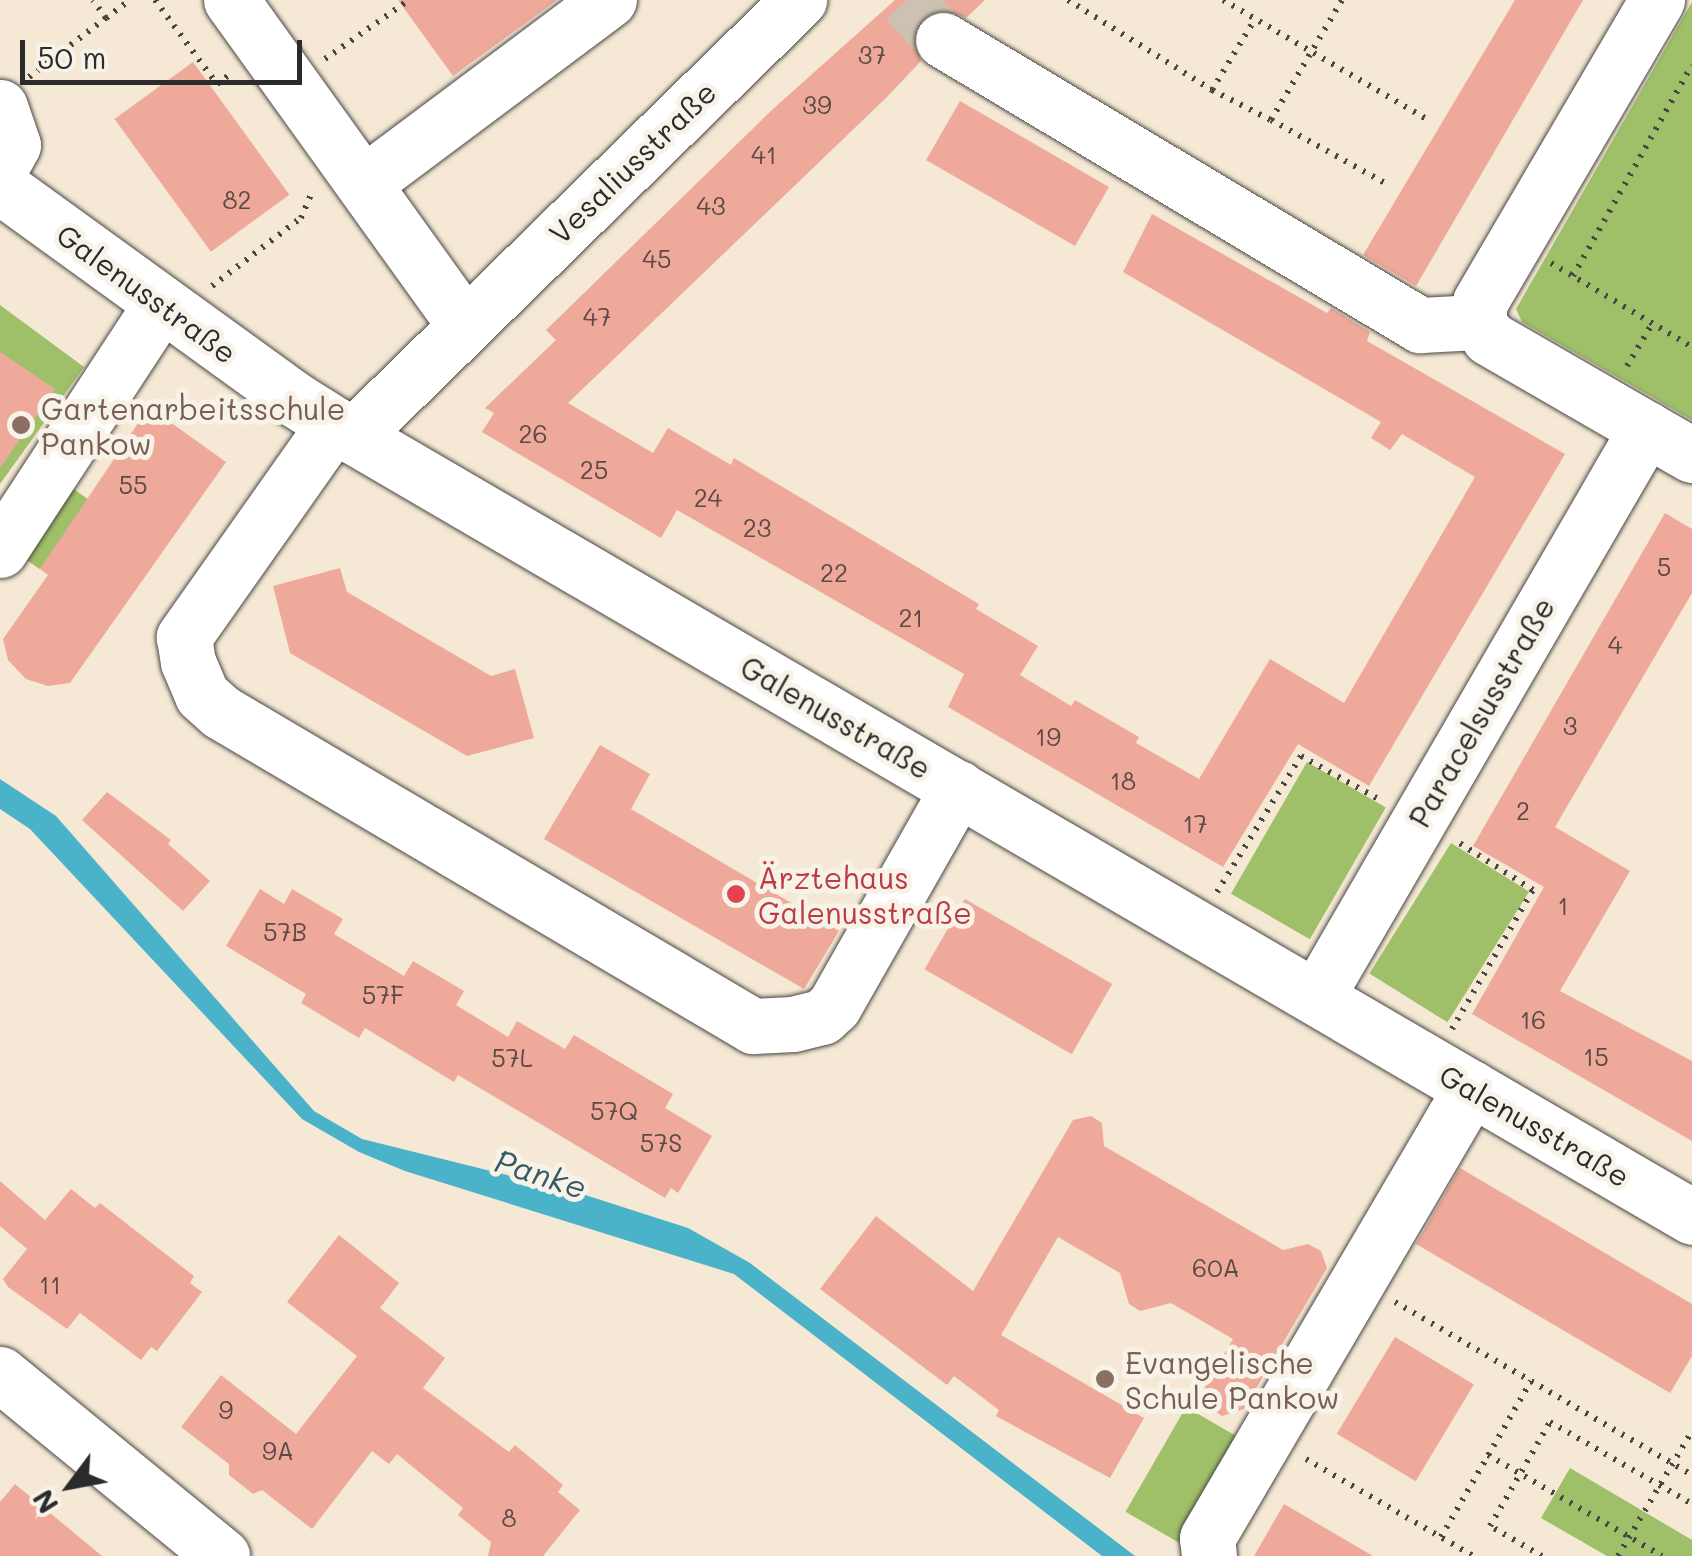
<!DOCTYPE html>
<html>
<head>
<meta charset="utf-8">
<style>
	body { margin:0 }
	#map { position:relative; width:1692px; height:1556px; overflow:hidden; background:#f5e8d4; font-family:Mali,sans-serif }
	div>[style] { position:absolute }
	.green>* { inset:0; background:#9fc068; transform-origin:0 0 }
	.water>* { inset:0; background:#4ab2c9 }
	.building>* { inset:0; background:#eea99a; transform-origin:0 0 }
	.minor-tunnel>* { height:55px; margin-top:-27.5px; transform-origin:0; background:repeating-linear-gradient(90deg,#cdc2b2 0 55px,transparent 0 83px) }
	.path>* { height:6px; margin-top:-3px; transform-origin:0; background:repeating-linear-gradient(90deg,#494744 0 2.5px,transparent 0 10.5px) }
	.roads { filter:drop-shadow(0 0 2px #494744) drop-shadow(0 0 2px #494744) }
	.minor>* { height:55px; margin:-27.5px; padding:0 27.5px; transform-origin:27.5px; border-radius:27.5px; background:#fff }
	.dots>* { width:28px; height:28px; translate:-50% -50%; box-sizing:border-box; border:5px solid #f7f3e8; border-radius:50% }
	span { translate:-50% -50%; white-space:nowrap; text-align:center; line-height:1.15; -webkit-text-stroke:10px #f7f3e8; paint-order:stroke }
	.number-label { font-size:25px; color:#5c4a47 }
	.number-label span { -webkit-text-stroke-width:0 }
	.street-label { font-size:30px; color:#2b2b2b }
	.education-label { font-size:30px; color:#785e54 }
	.left { translate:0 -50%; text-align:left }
	.health-label { font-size:30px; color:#be3a42 }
	.water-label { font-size:32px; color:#365a62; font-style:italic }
	.north { position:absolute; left:20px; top:1436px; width:100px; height:100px; -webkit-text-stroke:8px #f7f3e8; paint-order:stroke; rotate:238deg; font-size:28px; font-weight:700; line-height:40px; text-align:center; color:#2b2b2b }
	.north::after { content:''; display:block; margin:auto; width:35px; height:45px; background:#2b2b2b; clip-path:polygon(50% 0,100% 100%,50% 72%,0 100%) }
	.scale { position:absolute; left:20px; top:40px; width:282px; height:45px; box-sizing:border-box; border:5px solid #2b2b2b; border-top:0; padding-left:12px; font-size:30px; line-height:35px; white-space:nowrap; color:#2b2b2b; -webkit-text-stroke:8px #f7f3e8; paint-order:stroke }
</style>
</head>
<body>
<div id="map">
	<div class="green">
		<i style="clip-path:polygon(1692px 2px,1692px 420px,1522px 322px,1516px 309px)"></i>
		<i style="clip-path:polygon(0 305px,84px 367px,0 484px)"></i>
		<i style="left:65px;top:483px;width:29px;height:85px;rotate:35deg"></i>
		<i style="left:1307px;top:762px;width:91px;height:152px;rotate:30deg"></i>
		<i style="left:1451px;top:843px;width:92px;height:154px;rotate:32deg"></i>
		<i style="left:1186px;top:1407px;width:69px;height:121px;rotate:30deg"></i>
		<i style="clip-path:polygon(1570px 1468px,1692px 1540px,1692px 1556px,1607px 1556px,1541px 1518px)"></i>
	</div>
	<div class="water">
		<i style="clip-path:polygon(0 779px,56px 816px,314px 1111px,362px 1139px,579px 1193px,688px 1228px,750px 1263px,1135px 1556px,1102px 1556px,734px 1274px,405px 1171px,359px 1152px,302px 1119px,30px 829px,0 809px)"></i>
	</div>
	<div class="building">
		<i style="clip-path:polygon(398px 0,557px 0,453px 76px)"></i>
		<i style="clip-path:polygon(895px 0,985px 0,966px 18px,944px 9px,927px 13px,917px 23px,912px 39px,921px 61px,888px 96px,568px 403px,653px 453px,668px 428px,731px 465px,734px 458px,979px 604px,976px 609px,1038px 646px,1020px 675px,1071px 706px,1075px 700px,1139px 737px,1136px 743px,1199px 779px,1270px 659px,1344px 703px,1475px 477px,1402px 434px,1390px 450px,1371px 438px,1381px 422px,1123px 272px,1152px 214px,1327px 313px,1331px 308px,1370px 332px,1367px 341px,1565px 454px,1369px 786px,1298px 744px,1223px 867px,948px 707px,964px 674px,677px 510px,661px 538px,482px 432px,494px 413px,485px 408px,556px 340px,546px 330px,773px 109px)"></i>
		<i style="clip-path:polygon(1515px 0,1583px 0,1416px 286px,1363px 255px)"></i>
		<i style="left:193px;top:62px;width:164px;height:97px;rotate:54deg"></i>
		<i style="left:960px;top:101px;width:172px;height:68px;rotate:30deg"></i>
		<i style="clip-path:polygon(0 352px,55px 389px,0 468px)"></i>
		<i style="clip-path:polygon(149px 407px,226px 462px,70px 683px,48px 686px,26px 679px,8px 660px,3px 639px,48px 575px,40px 569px)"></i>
		<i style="clip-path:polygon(1665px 513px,1692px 529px,1692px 593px,1555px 827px,1630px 871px,1560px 991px,1692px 1061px,1692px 1141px,1472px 1014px,1544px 887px,1473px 846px)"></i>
		<i style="clip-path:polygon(340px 568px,347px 592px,491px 676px,515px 669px,534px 738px,467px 756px,290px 653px,273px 586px)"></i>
		<i style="clip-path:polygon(600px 745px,650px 774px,631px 809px,839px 931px,804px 989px,544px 839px)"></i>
		<i style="clip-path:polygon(107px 792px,171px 840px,168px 844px,210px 881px,183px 911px,82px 820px)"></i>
		<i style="clip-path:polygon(260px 889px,284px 904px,292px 889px,343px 919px,334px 934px,404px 976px,413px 961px,464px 991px,456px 1005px,508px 1037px,517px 1021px,565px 1049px,574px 1035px,673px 1094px,665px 1108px,712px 1136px,678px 1193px,671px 1188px,665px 1198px,458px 1075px,454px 1082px,365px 1028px,359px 1038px,301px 1003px,306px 994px,226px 946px)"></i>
		<i style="left:965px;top:899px;width:170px;height:81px;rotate:30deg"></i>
		<i style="clip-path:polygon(1091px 1116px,1102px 1123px,1104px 1146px,1283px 1250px,1308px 1244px,1321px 1251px,1327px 1268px,1244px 1409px,1222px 1416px,1210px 1408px,1205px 1386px,1233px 1339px,1171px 1303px,1140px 1311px,1129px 1304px,1120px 1273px,1058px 1237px,1001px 1335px,1144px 1418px,1110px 1478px,996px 1416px,999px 1410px,954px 1376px,947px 1385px,820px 1289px,876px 1216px,973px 1291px,1073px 1120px)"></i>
		<i style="clip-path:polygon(1460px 1168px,1692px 1304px,1692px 1356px,1670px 1393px,1416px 1244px)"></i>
		<i style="clip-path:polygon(0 1181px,45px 1220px,71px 1189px,95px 1208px,100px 1203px,194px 1276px,190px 1283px,202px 1292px,157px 1351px,151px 1347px,141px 1360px,80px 1313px,67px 1329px,8px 1287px,3px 1279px,27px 1249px,0 1226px)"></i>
		<i style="clip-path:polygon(339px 1235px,399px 1283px,380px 1308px,445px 1358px,423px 1388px,509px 1452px,515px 1445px,563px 1485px,558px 1492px,580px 1510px,543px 1556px,488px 1556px,491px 1542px,458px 1515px,463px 1508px,397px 1454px,389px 1464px,372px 1451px,312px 1529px,262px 1490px,253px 1494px,229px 1475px,229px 1464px,181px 1427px,221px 1375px,296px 1434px,357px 1356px,287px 1302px)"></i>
		<i style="left:1395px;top:1337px;width:92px;height:113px;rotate:31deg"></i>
		<i style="clip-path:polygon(15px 1484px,102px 1556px,0 1556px,0 1502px)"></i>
		<i style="clip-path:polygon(1284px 1504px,1373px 1556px,1254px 1556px)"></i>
	</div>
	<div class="minor-tunnel">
		<i style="left:906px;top:0;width:54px;rotate:47.2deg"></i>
	</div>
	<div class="path">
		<i style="left:155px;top:0;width:104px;rotate:53.6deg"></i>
		<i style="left:217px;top:84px;width:15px;rotate:-37deg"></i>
		<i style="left:1068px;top:0;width:170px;rotate:32deg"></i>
		<i style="left:1212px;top:90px;width:66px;rotate:27deg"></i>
		<i style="left:1271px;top:120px;width:139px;rotate:-59.4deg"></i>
		<i style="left:1223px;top:0;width:236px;rotate:30.3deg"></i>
		<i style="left:106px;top:18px;width:30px;rotate:-37deg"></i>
		<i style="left:325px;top:59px;width:103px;rotate:-35.1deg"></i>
		<i style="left:29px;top:77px;width:97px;rotate:-37.5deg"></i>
		<i style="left:106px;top:18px;width:22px;rotate:-126deg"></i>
		<i style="left:1212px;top:90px;width:83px;rotate:-58.8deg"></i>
		<i style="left:1271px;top:120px;width:130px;rotate:28.9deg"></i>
		<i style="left:1551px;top:263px;width:164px;rotate:30.8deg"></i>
		<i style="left:1573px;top:276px;width:242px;rotate:-60.6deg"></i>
		<i style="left:212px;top:286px;width:112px;rotate:-37.4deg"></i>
		<i style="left:301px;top:218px;width:30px;rotate:-67deg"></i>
		<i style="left:1627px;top:366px;width:49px;rotate:-59.2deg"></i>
		<i style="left:1217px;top:892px;width:160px;rotate:-58.3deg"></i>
		<i style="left:1301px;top:756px;width:93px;rotate:29.1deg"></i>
		<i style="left:1452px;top:1029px;width:161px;rotate:-59.8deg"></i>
		<i style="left:1533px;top:890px;width:91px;rotate:-147.5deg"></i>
		<i style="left:1395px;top:1302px;width:344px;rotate:30.2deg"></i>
		<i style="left:1488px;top:1455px;width:201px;rotate:30.1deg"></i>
		<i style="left:1306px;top:1459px;width:193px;rotate:30.1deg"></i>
		<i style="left:1441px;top:1537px;width:180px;rotate:-60deg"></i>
		<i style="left:1542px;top:1556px;width:60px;rotate:-150deg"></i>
		<i style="left:1490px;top:1526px;width:120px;rotate:-60deg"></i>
		<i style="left:1550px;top:1422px;width:164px;rotate:30deg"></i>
		<i style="left:1618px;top:1556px;width:145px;rotate:-59.4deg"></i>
	</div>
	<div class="roads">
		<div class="minor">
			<i style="left:231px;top:0;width:399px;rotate:54.3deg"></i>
			<i style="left:1657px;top:0;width:350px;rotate:120.4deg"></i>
			<i style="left:1480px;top:302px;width:20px;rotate:96deg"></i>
			<i style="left:1478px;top:322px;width:19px;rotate:55deg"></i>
			<i style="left:1489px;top:338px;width:234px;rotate:30deg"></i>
			<i style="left:943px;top:40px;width:556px;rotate:30.86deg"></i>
			<i style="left:1420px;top:325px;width:58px;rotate:-3deg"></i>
			<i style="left:0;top:107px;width:40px;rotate:71.1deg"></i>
			<i style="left:13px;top:145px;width:26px;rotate:119deg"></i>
			<i style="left:364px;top:183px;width:306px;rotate:-36.8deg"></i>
			<i style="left:0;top:186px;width:363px;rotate:35.9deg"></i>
			<i style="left:294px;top:399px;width:70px;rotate:32.1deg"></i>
			<i style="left:353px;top:436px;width:1550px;rotate:30.25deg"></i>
			<i style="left:334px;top:424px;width:261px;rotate:125.2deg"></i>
			<i style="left:184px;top:637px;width:25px;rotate:81deg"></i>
			<i style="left:188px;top:662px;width:36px;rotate:67deg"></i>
			<i style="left:202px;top:695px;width:25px;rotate:42deg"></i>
			<i style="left:221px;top:712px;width:618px;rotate:30.55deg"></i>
			<i style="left:753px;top:1026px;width:40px;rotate:-2.9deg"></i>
			<i style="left:793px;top:1024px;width:30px;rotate:-14deg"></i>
			<i style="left:822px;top:1017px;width:16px;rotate:-43deg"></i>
			<i style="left:834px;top:1006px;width:251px;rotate:-60.4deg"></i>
			<i style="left:353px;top:436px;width:624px;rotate:-44.35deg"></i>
			<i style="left:0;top:550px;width:294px;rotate:-56.8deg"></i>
			<i style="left:1317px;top:996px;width:656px;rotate:-59.88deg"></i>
			<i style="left:0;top:1374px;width:287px;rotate:39.3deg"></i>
			<i style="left:1209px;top:1556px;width:18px;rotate:-96deg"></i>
			<i style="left:1207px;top:1538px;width:522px;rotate:-59.6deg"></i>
		</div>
	</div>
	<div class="dots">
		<i style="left:21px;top:425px;background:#8d6e63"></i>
		<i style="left:736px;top:894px;background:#e0444e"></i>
		<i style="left:1105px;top:1379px;background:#8d6e63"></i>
	</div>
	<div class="number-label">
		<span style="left:872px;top:54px">37</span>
		<span style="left:817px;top:104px">39</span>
		<span style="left:764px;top:154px">41</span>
		<span style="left:237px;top:199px">82</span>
		<span style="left:711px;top:205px">43</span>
		<span style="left:657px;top:258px">45</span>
		<span style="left:597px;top:316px">47</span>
		<span style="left:533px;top:433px">26</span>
		<span style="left:594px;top:469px">25</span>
		<span style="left:133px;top:484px">55</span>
		<span style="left:708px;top:497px">24</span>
		<span style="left:757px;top:527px">23</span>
		<span style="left:1664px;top:566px">5</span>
		<span style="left:834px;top:572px">22</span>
		<span style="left:911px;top:617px">21</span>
		<span style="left:1615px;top:644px">4</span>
		<span style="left:1570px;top:725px">3</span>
		<span style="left:1048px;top:736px">19</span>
		<span style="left:1123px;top:780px">18</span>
		<span style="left:1523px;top:810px">2</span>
		<span style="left:1195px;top:823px">17</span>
		<span style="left:1563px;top:905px">1</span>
		<span style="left:285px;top:931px">57B</span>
		<span style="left:383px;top:994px">57F</span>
		<span style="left:1533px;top:1019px">16</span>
		<span style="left:1596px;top:1056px">15</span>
		<span style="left:512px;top:1057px">57L</span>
		<span style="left:614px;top:1110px">57Q</span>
		<span style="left:661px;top:1142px">57S</span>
		<span style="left:1216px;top:1267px">60A</span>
		<span style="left:50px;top:1284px">11</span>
		<span style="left:226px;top:1409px">9</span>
		<span style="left:278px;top:1450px">9A</span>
		<span style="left:509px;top:1517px">8</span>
	</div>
	<div class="street-label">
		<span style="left:632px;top:162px;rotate:-44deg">Vesaliusstraße</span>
		<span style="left:147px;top:293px;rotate:36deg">Galenusstraße</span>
		<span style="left:1481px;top:712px;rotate:-60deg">Paracelsusstraße</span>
		<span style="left:836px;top:717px;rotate:30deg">Galenusstraße</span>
		<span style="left:1535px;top:1125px;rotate:30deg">Galenusstraße</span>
	</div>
	<div class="education-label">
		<span class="left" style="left:41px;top:425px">Gartenarbeitsschule<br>Pankow</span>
		<span class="left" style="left:1125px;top:1379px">Evangelische<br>Schule Pankow</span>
	</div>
	<div class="health-label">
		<span class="left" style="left:758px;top:894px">Ärztehaus<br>Galenusstraße</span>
	</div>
	<div class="water-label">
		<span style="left:541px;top:1173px;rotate:18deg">Panke</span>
	</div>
	<div class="north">N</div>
	<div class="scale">50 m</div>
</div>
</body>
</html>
